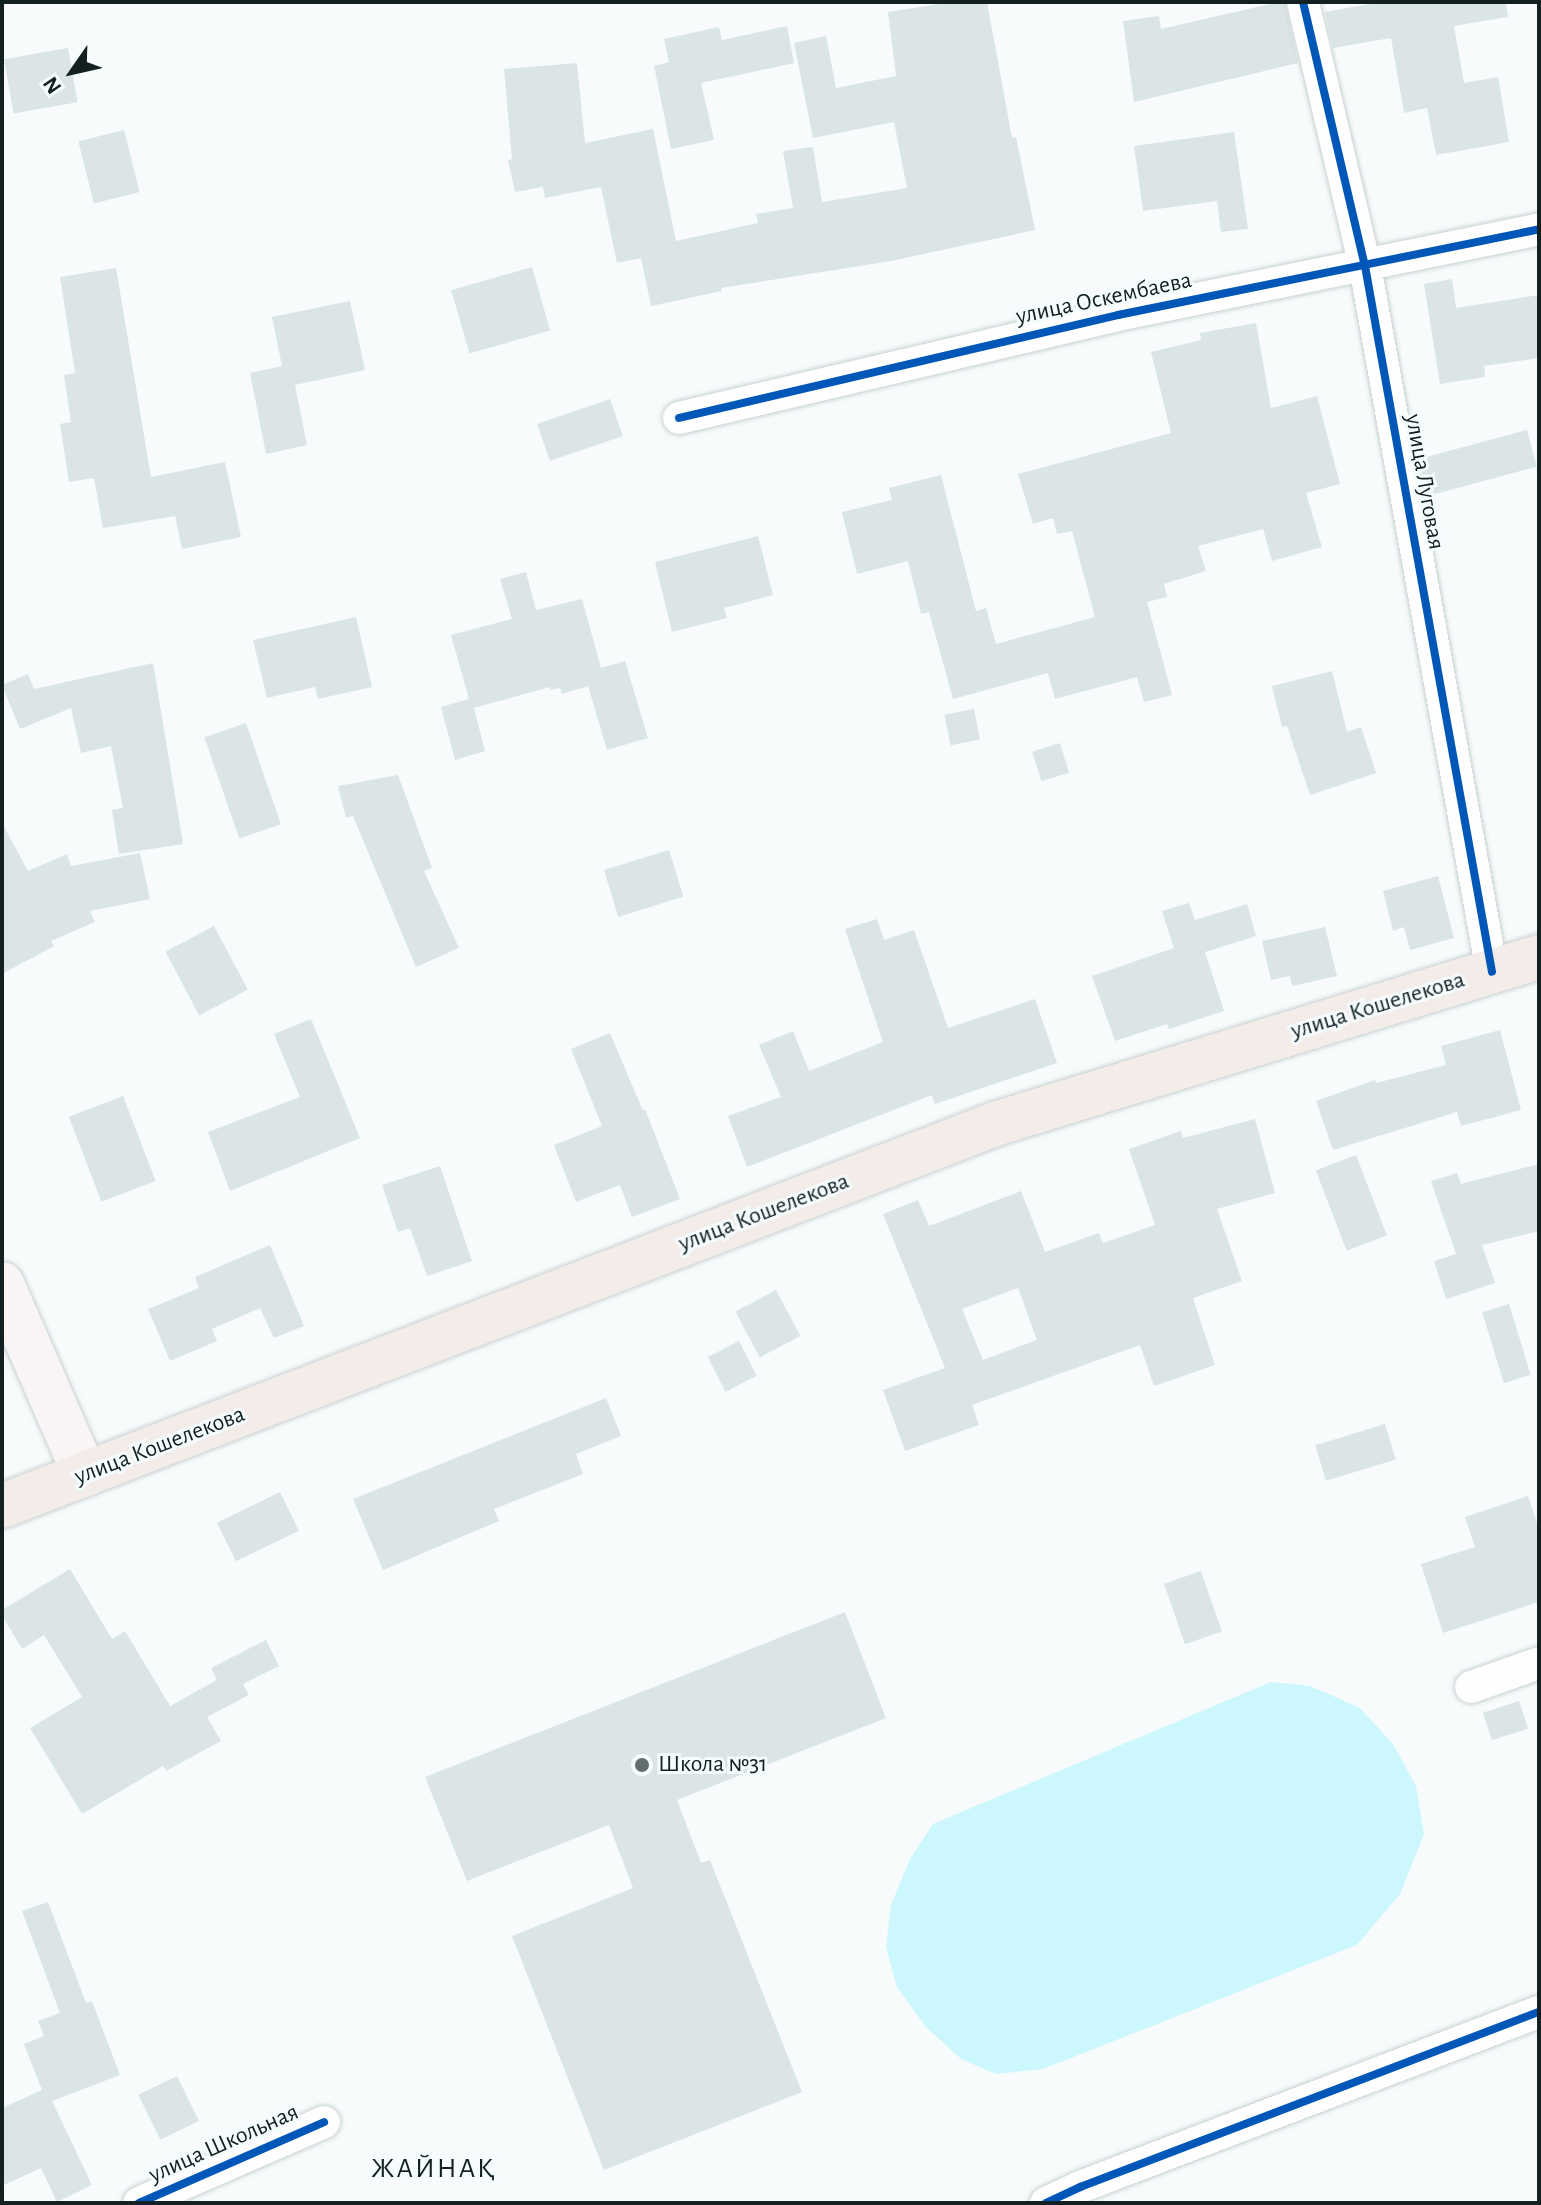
<!DOCTYPE html>
<html>
<head>
<meta charset="utf-8">
<style>
	body { margin:0 }
	#map { position:relative; width:1541px; height:2205px; overflow:hidden; background:#f7fbfb; font-family:"Alegreya Sans",sans-serif }
	div>[style] { position:absolute }
	.green>* { inset:0; background:#ccf7fd }
	.building>* { inset:0; background:#dbe5e6; transform-origin:0 0 }
	.roads { filter:drop-shadow(0 0 2px #c8d1d2) drop-shadow(0 0 2px #c8d1d2) }
	.minor>* { height:32px; margin:-16px; padding:0 16px; transform-origin:16px; border-radius:16px; background:#fefefe }
	.secondary>* { height:44px; margin:-22px; padding:0 22px; transform-origin:22px; border-radius:22px; background:#f8f5f4 }
	.primary>* { height:44px; margin:-22px; padding:0 22px; transform-origin:22px; border-radius:22px; background:#f3ece9 }
	.cycleway>* { height:8px; margin:-4px; padding:0 4px; transform-origin:4px; border-radius:4px; background:#0057b8 }
	.dots>* { width:22px; height:22px; translate:-50% -50%; box-sizing:border-box; border:4px solid #f5fcfd; border-radius:50% }
	span { translate:-50% -50%; white-space:nowrap; text-align:center; line-height:1.15; -webkit-text-stroke:6px #f5fcfd; paint-order:stroke }
	.street-label { font-size:24px; color:#122022 }
	.poi-label { font-size:24px; color:#122022 }
	.left { translate:0 -50%; text-align:left }
	.quarter-label { font-size:28px; color:#122022; letter-spacing:2px }
	.frame { position:absolute; inset:0; border:4px solid #122022; pointer-events:none }
	.north { position:absolute; left:32px; top:32px; width:80px; height:80px; -webkit-text-stroke:6px #f5fcfd; paint-order:stroke; rotate:236deg; font-size:22px; font-weight:700; line-height:32px; text-align:center; color:#122022 }
	.north::after { content:''; display:block; margin:auto; width:28px; height:36px; background:#122022; clip-path:polygon(50% 0,100% 100%,50% 72%,0 100%) }
</style>
</head>
<body>
<div id="map">
	<div class="green">
		<i style="clip-path:polygon(1271px 1682px,1310px 1686px,1360px 1708px,1393px 1744px,1416px 1786px,1424px 1834px,1400px 1894px,1357px 1945px,1043px 2069px,996px 2074px,961px 2059px,926px 2027px,897px 1987px,886px 1947px,891px 1905px,910px 1859px,933px 1824px)"></i>
	</div>
	<div class="building">
		<i style="clip-path:polygon(952px 2px,987px 2px,1012px 138px,1016px 137px,1035px 230px,891px 261px,721px 288px,722px 291px,651px 306px,641px 258px,617px 263px,601px 187px,545px 198px,543px 187px,515px 192px,508px 160px,512px 159px,504px 69px,577px 63px,585px 143px,653px 129px,676px 241px,758px 223px,756px 214px,793px 208px,783px 151px,813px 147px,822px 202px,907px 188px,894px 122px,813px 138px,794px 43px,826px 36px,836px 88px,896px 76px,888px 12px)"></i>
		<i style="clip-path:polygon(1278px 2px,1285px 2px,1298px 63px,1134px 102px,1123px 21px,1159px 16px,1161px 29px)"></i>
		<i style="clip-path:polygon(1381px 2px,1506px 2px,1508px 17px,1454px 26px,1464px 83px,1498px 77px,1509px 142px,1436px 155px,1427px 108px,1404px 113px,1391px 38px,1333px 48px,1325px 12px)"></i>
		<i style="clip-path:polygon(787px 26px,794px 63px,701px 83px,714px 140px,671px 149px,654px 66px,669px 62px,664px 39px,719px 27px,722px 40px)"></i>
		<i style="left:68px;top:48px;width:55px;height:65px;rotate:80deg"></i>
		<i style="left:124px;top:130px;width:64px;height:47px;rotate:76deg"></i>
		<i style="clip-path:polygon(1234px 132px,1248px 229px,1221px 232px,1217px 201px,1143px 211px,1134px 146px)"></i>
		<i style="left:532px;top:267px;width:66px;height:84px;rotate:74deg"></i>
		<i style="clip-path:polygon(116px 268px,151px 477px,225px 462px,241px 537px,182px 549px,175px 516px,103px 528px,94px 478px,69px 482px,60px 424px,71px 422px,64px 375px,75px 373px,60px 277px)"></i>
		<i style="clip-path:polygon(1452px 279px,1456px 308px,1539px 295px,1539px 358px,1484px 366px,1485px 377px,1440px 384px,1424px 284px)"></i>
		<i style="clip-path:polygon(350px 301px,365px 370px,295px 385px,307px 445px,266px 454px,250px 373px,282px 366px,272px 317px)"></i>
		<i style="clip-path:polygon(1256px 323px,1271px 408px,1317px 396px,1340px 484px,1306px 493px,1322px 547px,1272px 561px,1263px 529px,1198px 546px,1206px 571px,1164px 584px,1167px 597px,1147px 602px,1172px 695px,1144px 702px,1137px 677px,1055px 699px,1048px 673px,953px 699px,929px 612px,921px 614px,908px 561px,857px 574px,842px 512px,892px 500px,889px 488px,941px 475px,976px 611px,986px 608px,996px 644px,1095px 617px,1072px 531px,1057px 534px,1053px 518px,1033px 524px,1018px 474px,1171px 433px,1151px 352px,1201px 340px,1200px 333px)"></i>
		<i style="left:610px;top:399px;width:39px;height:77px;rotate:71deg"></i>
		<i style="left:1527px;top:430px;width:38px;height:112px;rotate:75deg"></i>
		<i style="clip-path:polygon(758px 536px,773px 595px,724px 608px,727px 618px,672px 632px,655px 562px)"></i>
		<i style="clip-path:polygon(526px 572px,536px 610px,582px 599px,601px 668px,625px 661px,648px 738px,607px 750px,588px 686px,562px 694px,560px 688px,551px 690px,550px 687px,474px 708px,485px 751px,455px 760px,441px 707px,469px 699px,451px 635px,512px 619px,500px 579px)"></i>
		<i style="clip-path:polygon(356px 617px,372px 687px,318px 699px,315px 687px,267px 698px,253px 640px)"></i>
		<i style="clip-path:polygon(153px 663px,183px 844px,119px 854px,112px 810px,123px 808px,111px 746px,81px 753px,71px 708px,20px 729px,2px 685px,28px 674px,34px 689px)"></i>
		<i style="clip-path:polygon(1332px 671px,1347px 732px,1361px 727px,1376px 773px,1310px 795px,1287px 726px,1282px 727px,1272px 686px)"></i>
		<i style="left:974px;top:709px;width:31px;height:30px;rotate:79deg"></i>
		<i style="left:246px;top:723px;width:107px;height:44px;rotate:71deg"></i>
		<i style="left:1060px;top:743px;width:31px;height:29px;rotate:73deg"></i>
		<i style="clip-path:polygon(398px 775px,432px 868px,424px 871px,459px 948px,416px 967px,353px 816px,346px 818px,338px 786px)"></i>
		<i style="clip-path:polygon(2px 823px,28px 871px,67px 854px,71px 866px,140px 853px,150px 899px,90px 911px,95px 922px,51px 941px,54px 946px,2px 974px)"></i>
		<i style="left:669px;top:850px;width:49px;height:68px;rotate:73deg"></i>
		<i style="clip-path:polygon(1438px 876px,1454px 938px,1410px 950px,1404px 927px,1393px 931px,1383px 891px)"></i>
		<i style="clip-path:polygon(1189px 903px,1195px 920px,1247px 904px,1256px 936px,1205px 952px,1224px 1011px,1169px 1029px,1167px 1024px,1115px 1041px,1092px 976px,1174px 948px,1162px 911px)"></i>
		<i style="clip-path:polygon(877px 919px,884px 940px,914px 930px,948px 1028px,1035px 999px,1057px 1063px,935px 1104px,932px 1095px,747px 1167px,728px 1116px,781px 1097px,759px 1045px,793px 1031px,809px 1071px,883px 1042px,845px 929px)"></i>
		<i style="left:214px;top:926px;width:72px;height:55px;rotate:62deg"></i>
		<i style="clip-path:polygon(1325px 927px,1337px 976px,1292px 986px,1290px 976px,1271px 980px,1262px 941px)"></i>
		<i style="clip-path:polygon(311px 1019px,360px 1138px,230px 1191px,208px 1132px,300px 1097px,274px 1034px)"></i>
		<i style="clip-path:polygon(1500px 1030px,1521px 1110px,1461px 1126px,1457px 1112px,1333px 1150px,1316px 1101px,1375px 1080px,1376px 1083px,1446px 1065px,1441px 1046px)"></i>
		<i style="clip-path:polygon(610px 1033px,643px 1111px,645px 1109px,680px 1199px,632px 1217px,620px 1185px,576px 1202px,554px 1145px,602px 1126px,571px 1049px)"></i>
		<i style="left:123px;top:1096px;width:91px;height:58px;rotate:69deg"></i>
		<i style="clip-path:polygon(evenodd,1255px 1119px,1275px 1193px,1217px 1209px,1242px 1281px,1193px 1298px,1215px 1365px,1154px 1386px,1140px 1345px,972px 1405px,979px 1425px,905px 1451px,883px 1390px,945px 1368px,883px 1214px,918px 1200px,929px 1226px,1021px 1191px,1045px 1252px,1099px 1233px,1103px 1243px,1155px 1225px,1129px 1149px,1181px 1131px,1183px 1138px,1255px 1119px,1018px 1288px,1037px 1340px,983px 1360px,962px 1309px,1018px 1288px)"></i>
		<i style="left:1356px;top:1155px;width:86px;height:43px;rotate:69deg"></i>
		<i style="clip-path:polygon(1539px 1164px,1539px 1231px,1482px 1245px,1495px 1283px,1446px 1299px,1434px 1261px,1456px 1254px,1431px 1181px,1457px 1173px,1461px 1184px)"></i>
		<i style="clip-path:polygon(440px 1166px,472px 1261px,427px 1276px,410px 1228px,398px 1232px,382px 1185px)"></i>
		<i style="clip-path:polygon(270px 1245px,304px 1326px,274px 1338px,260px 1308px,212px 1329px,217px 1341px,170px 1361px,148px 1309px,199px 1288px,195px 1277px)"></i>
		<i style="left:776px;top:1290px;width:52px;height:46px;rotate:62deg"></i>
		<i style="left:1509px;top:1304px;width:74px;height:28px;rotate:73deg"></i>
		<i style="left:739px;top:1341px;width:39px;height:35px;rotate:63deg"></i>
		<i style="clip-path:polygon(606px 1398px,621px 1436px,576px 1454px,583px 1474px,494px 1509px,499px 1521px,383px 1570px,353px 1499px)"></i>
		<i style="left:1385px;top:1424px;width:37px;height:73px;rotate:73deg"></i>
		<i style="left:280px;top:1492px;width:43px;height:70px;rotate:64deg"></i>
		<i style="clip-path:polygon(1528px 1496px,1539px 1529px,1539px 1602px,1443px 1633px,1421px 1564px,1475px 1547px,1465px 1517px)"></i>
		<i style="clip-path:polygon(70px 1569px,112px 1639px,125px 1631px,170px 1706px,217px 1680px,211px 1668px,266px 1640px,279px 1666px,243px 1684px,249px 1695px,207px 1717px,221px 1741px,166px 1771px,163px 1766px,82px 1814px,30px 1728px,82px 1697px,44px 1635px,22px 1649px,2px 1615px,2px 1610px)"></i>
		<i style="left:1201px;top:1571px;width:64px;height:39px;rotate:71deg"></i>
		<i style="clip-path:polygon(845px 1612px,886px 1718px,677px 1800px,701px 1863px,710px 1860px,802px 2092px,604px 2170px,512px 1936px,633px 1888px,609px 1825px,467px 1881px,425px 1777px)"></i>
		<i style="left:1519px;top:1701px;width:29px;height:38px;rotate:72deg"></i>
		<i style="clip-path:polygon(48px 1902px,86px 2003px,92px 2001px,120px 2075px,52px 2101px,92px 2185px,57px 2202px,41px 2168px,2px 2186px,2px 2108px,42px 2090px,24px 2044px,44px 2036px,38px 2021px,60px 2013px,22px 1911px)"></i>
		<i style="left:177px;top:2076px;width:50px;height:43px;rotate:64deg"></i>
	</div>
	<div class="roads">
		<div class="minor">
			<i style="left:1303px;top:2px;width:271px;rotate:76.8deg"></i>
			<i style="left:1365px;top:266px;width:717px;rotate:79.8deg"></i>
			<i style="left:679px;top:418px;width:451px;rotate:-13.2deg"></i>
			<i style="left:1118px;top:315px;width:430px;rotate:-11.5deg"></i>
			<i style="left:1471px;top:1687px;width:72px;rotate:-19.4deg"></i>
			<i style="left:139px;top:2203px;width:202px;rotate:-23.6deg"></i>
			<i style="left:1046px;top:2203px;width:38px;rotate:-25deg"></i>
			<i style="left:1080px;top:2187px;width:491px;rotate:-20.9deg"></i>
		</div>
		<div class="secondary">
			<i style="left:2px;top:1284px;width:208px;rotate:66.5deg"></i>
		</div>
		<div class="primary">
			<i style="left:2px;top:1506px;width:1067px;rotate:-21.03deg"></i>
			<i style="left:998px;top:1123px;width:566px;rotate:-17.06deg"></i>
		</div>
	</div>
	<div class="cycleway">
		<i style="left:1303px;top:2px;width:271px;rotate:76.8deg"></i>
		<i style="left:1365px;top:266px;width:717px;rotate:79.8deg"></i>
		<i style="left:679px;top:418px;width:451px;rotate:-13.2deg"></i>
		<i style="left:1118px;top:315px;width:430px;rotate:-11.5deg"></i>
		<i style="left:139px;top:2203px;width:202px;rotate:-23.6deg"></i>
		<i style="left:1046px;top:2203px;width:38px;rotate:-25deg"></i>
		<i style="left:1080px;top:2187px;width:491px;rotate:-20.9deg"></i>
	</div>
	<div class="dots">
		<i style="left:642px;top:1765px;background:#626d6e"></i>
	</div>
	<div class="street-label">
		<span style="left:1104px;top:299px;rotate:-12deg">улица Оскембаева</span>
		<span style="left:1424px;top:482px;rotate:80deg">улица Луговая</span>
		<span style="left:1378px;top:1006px;rotate:-17deg">улица Кошелекова</span>
		<span style="left:764px;top:1213px;rotate:-21deg">улица Кошелекова</span>
		<span style="left:160px;top:1446px;rotate:-21deg">улица Кошелекова</span>
		<span style="left:224px;top:2144px;rotate:-24deg">улица Школьная</span>
	</div>
	<div class="poi-label">
		<span class="left" style="left:658px;top:1765px">Школа №31</span>
	</div>
	<div class="quarter-label">
		<span style="left:434px;top:2169px">ЖАЙНАҚ</span>
	</div>
	<div class="frame"></div>
	<div class="north">N</div>
</div>
</body>
</html>
